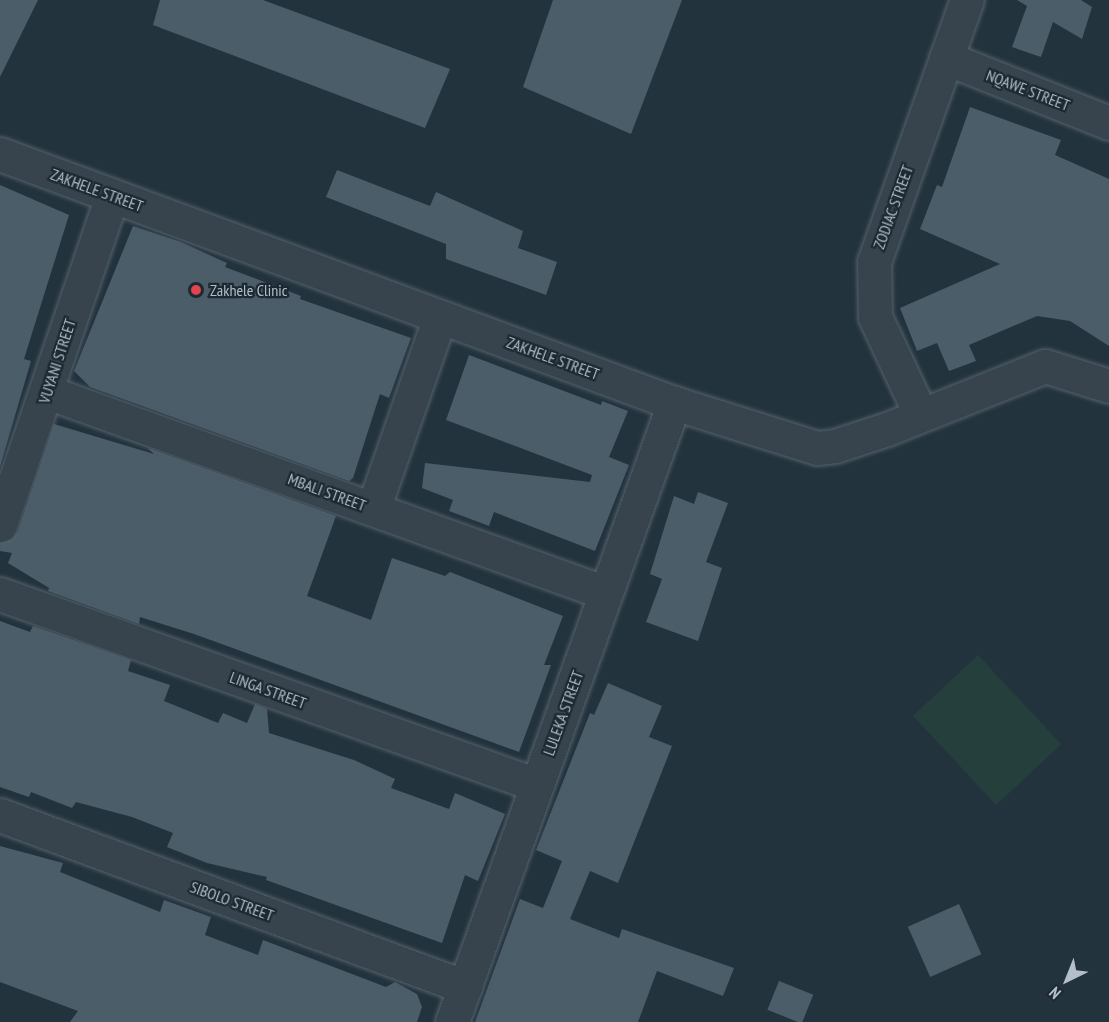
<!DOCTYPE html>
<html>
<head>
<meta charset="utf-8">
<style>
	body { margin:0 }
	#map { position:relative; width:1109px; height:1022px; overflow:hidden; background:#23333e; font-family:"PT Sans Narrow",sans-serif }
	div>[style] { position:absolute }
	.green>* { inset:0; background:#253f3d; transform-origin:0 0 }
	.building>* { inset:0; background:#4b5d69; transform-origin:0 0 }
	.roads { filter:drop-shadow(0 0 2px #55626c) drop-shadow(0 0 2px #55626c) }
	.minor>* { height:33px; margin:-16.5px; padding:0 16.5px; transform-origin:16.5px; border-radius:16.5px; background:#37444e }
	.dots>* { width:16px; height:16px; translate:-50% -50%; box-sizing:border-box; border:3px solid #1c2933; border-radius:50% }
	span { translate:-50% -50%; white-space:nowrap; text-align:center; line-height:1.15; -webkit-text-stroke:4.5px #1c2933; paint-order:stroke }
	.street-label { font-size:16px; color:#b3bfc9 }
	.poi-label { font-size:16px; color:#b3bfc9 }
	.left { translate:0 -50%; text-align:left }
	.north { position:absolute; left:1037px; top:950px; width:60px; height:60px; -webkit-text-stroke:4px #1c2933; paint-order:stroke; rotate:223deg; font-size:16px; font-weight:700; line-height:24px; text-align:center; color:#b3bfc9 }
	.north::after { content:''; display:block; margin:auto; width:21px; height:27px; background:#b3bfc9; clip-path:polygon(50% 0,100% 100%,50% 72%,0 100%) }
</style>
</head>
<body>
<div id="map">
	<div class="green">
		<i style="left:978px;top:655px;width:122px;height:89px;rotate:47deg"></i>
	</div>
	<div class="building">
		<i style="clip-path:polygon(0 0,38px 0,0 77px)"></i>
		<i style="clip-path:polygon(160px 0,263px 0,450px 69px,425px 128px,153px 25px)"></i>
		<i style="clip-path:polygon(553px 0,682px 0,631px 134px,523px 87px)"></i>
		<i style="clip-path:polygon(1017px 0,1081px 0,1092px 7px,1082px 39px,1053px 22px,1041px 57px,1012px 47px,1027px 6px)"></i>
		<i style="clip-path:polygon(970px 107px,1061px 140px,1055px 155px,1109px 179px,1109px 346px,1070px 321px,1037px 316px,969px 345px,976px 361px,949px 371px,937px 343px,917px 351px,900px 308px,1000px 264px,920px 229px,937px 185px,942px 187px)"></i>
		<i style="clip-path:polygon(337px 170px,430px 206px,436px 192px,523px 231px,518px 248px,557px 262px,546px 295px,446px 259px,446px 244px,326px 197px)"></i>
		<i style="clip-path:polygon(0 185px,69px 215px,24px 359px,31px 361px,0 467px)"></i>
		<i style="clip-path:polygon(133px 226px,181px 242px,227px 263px,225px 267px,301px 296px,300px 299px,411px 338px,389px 398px,380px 394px,353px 478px,349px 481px,90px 387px,74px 371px)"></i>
		<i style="clip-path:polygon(469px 355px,601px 405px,602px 401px,628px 411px,609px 457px,629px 465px,595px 551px,494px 512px,489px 526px,449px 511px,453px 500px,422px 488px,425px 463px,590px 482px,592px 475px,446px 420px)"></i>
		<i style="clip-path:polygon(54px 424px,154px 454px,148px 448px,336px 516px,307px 596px,371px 620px,392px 558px,445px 576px,450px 572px,563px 616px,544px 665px,551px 665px,519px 752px,194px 634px,140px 617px,139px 624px,48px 591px,49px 588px,8px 563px,12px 553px,0 551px,0 543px,12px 539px,18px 531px)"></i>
		<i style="clip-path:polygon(698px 492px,728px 503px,706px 562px,722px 568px,698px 641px,646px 622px,662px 579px,650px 574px,674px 496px,694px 504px)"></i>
		<i style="clip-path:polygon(0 621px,30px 632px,33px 626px,131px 660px,128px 671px,170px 685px,164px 701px,218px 723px,223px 713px,247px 723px,255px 704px,267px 709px,269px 733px,354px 760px,395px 779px,391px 788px,449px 809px,455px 793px,505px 814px,478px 881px,465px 875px,442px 943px,266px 880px,267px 877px,207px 863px,167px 847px,173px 833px,132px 817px,76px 802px,72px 808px,31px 792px,29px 797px,0 787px)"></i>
		<i style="clip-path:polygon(608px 683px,662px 706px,649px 737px,672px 746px,618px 883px,590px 871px,570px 919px,619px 938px,622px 929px,734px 968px,723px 996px,657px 971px,638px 1022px,475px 1022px,520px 899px,543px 908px,562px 861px,536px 850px,590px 713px,594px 715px)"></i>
		<i style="clip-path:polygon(0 846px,63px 863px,60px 872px,160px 912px,164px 900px,211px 917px,205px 935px,258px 955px,263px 940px,386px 987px,395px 982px,417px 994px,422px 1007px,417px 1022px,70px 1022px,78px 1011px,0 982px)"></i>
		<i style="left:959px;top:904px;width:55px;height:56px;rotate:66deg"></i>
		<i style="left:779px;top:981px;width:37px;height:31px;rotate:22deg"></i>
	</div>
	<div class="roads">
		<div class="minor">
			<i style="left:946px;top:58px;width:175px;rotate:21.7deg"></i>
			<i style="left:0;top:154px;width:719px;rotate:20.28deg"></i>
			<i style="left:674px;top:403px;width:150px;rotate:17.5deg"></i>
			<i style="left:817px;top:448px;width:18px;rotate:-6deg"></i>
			<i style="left:835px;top:446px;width:55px;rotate:-18.1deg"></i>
			<i style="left:887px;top:429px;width:170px;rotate:-21.7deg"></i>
			<i style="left:1045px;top:366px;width:67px;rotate:17.4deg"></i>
			<i style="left:47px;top:392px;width:594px;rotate:19.78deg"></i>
			<i style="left:920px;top:413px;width:106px;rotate:-115.1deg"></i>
			<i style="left:875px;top:317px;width:55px;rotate:-91deg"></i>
			<i style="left:874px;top:262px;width:278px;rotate:-70.5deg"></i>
			<i style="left:373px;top:509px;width:203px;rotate:-70.8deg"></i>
			<i style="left:0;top:525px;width:348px;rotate:-71.2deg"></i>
			<i style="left:0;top:594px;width:570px;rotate:19.58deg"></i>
			<i style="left:0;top:815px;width:496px;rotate:20.3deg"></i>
			<i style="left:452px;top:1022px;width:658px;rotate:-70.27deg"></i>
		</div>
	</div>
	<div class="dots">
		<i style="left:196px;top:290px;background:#e0444e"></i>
	</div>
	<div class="street-label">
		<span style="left:1028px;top:90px;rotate:21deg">NQAWE STREET</span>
		<span style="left:97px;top:190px;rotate:20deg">ZAKHELE STREET</span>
		<span style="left:893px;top:207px;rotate:-70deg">ZODIAC STREET</span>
		<span style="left:553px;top:358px;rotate:20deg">ZAKHELE STREET</span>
		<span style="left:57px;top:361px;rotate:-72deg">VUYANI STREET</span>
		<span style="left:327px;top:492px;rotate:20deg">MBALI STREET</span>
		<span style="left:268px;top:690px;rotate:20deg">LINGA STREET</span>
		<span style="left:563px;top:713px;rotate:-70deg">LULEKA STREET</span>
		<span style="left:232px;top:901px;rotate:20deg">SIBOLO STREET</span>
	</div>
	<div class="poi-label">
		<span class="left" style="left:210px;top:290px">Zakhele Clinic</span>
	</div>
	<div class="north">N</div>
</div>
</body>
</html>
